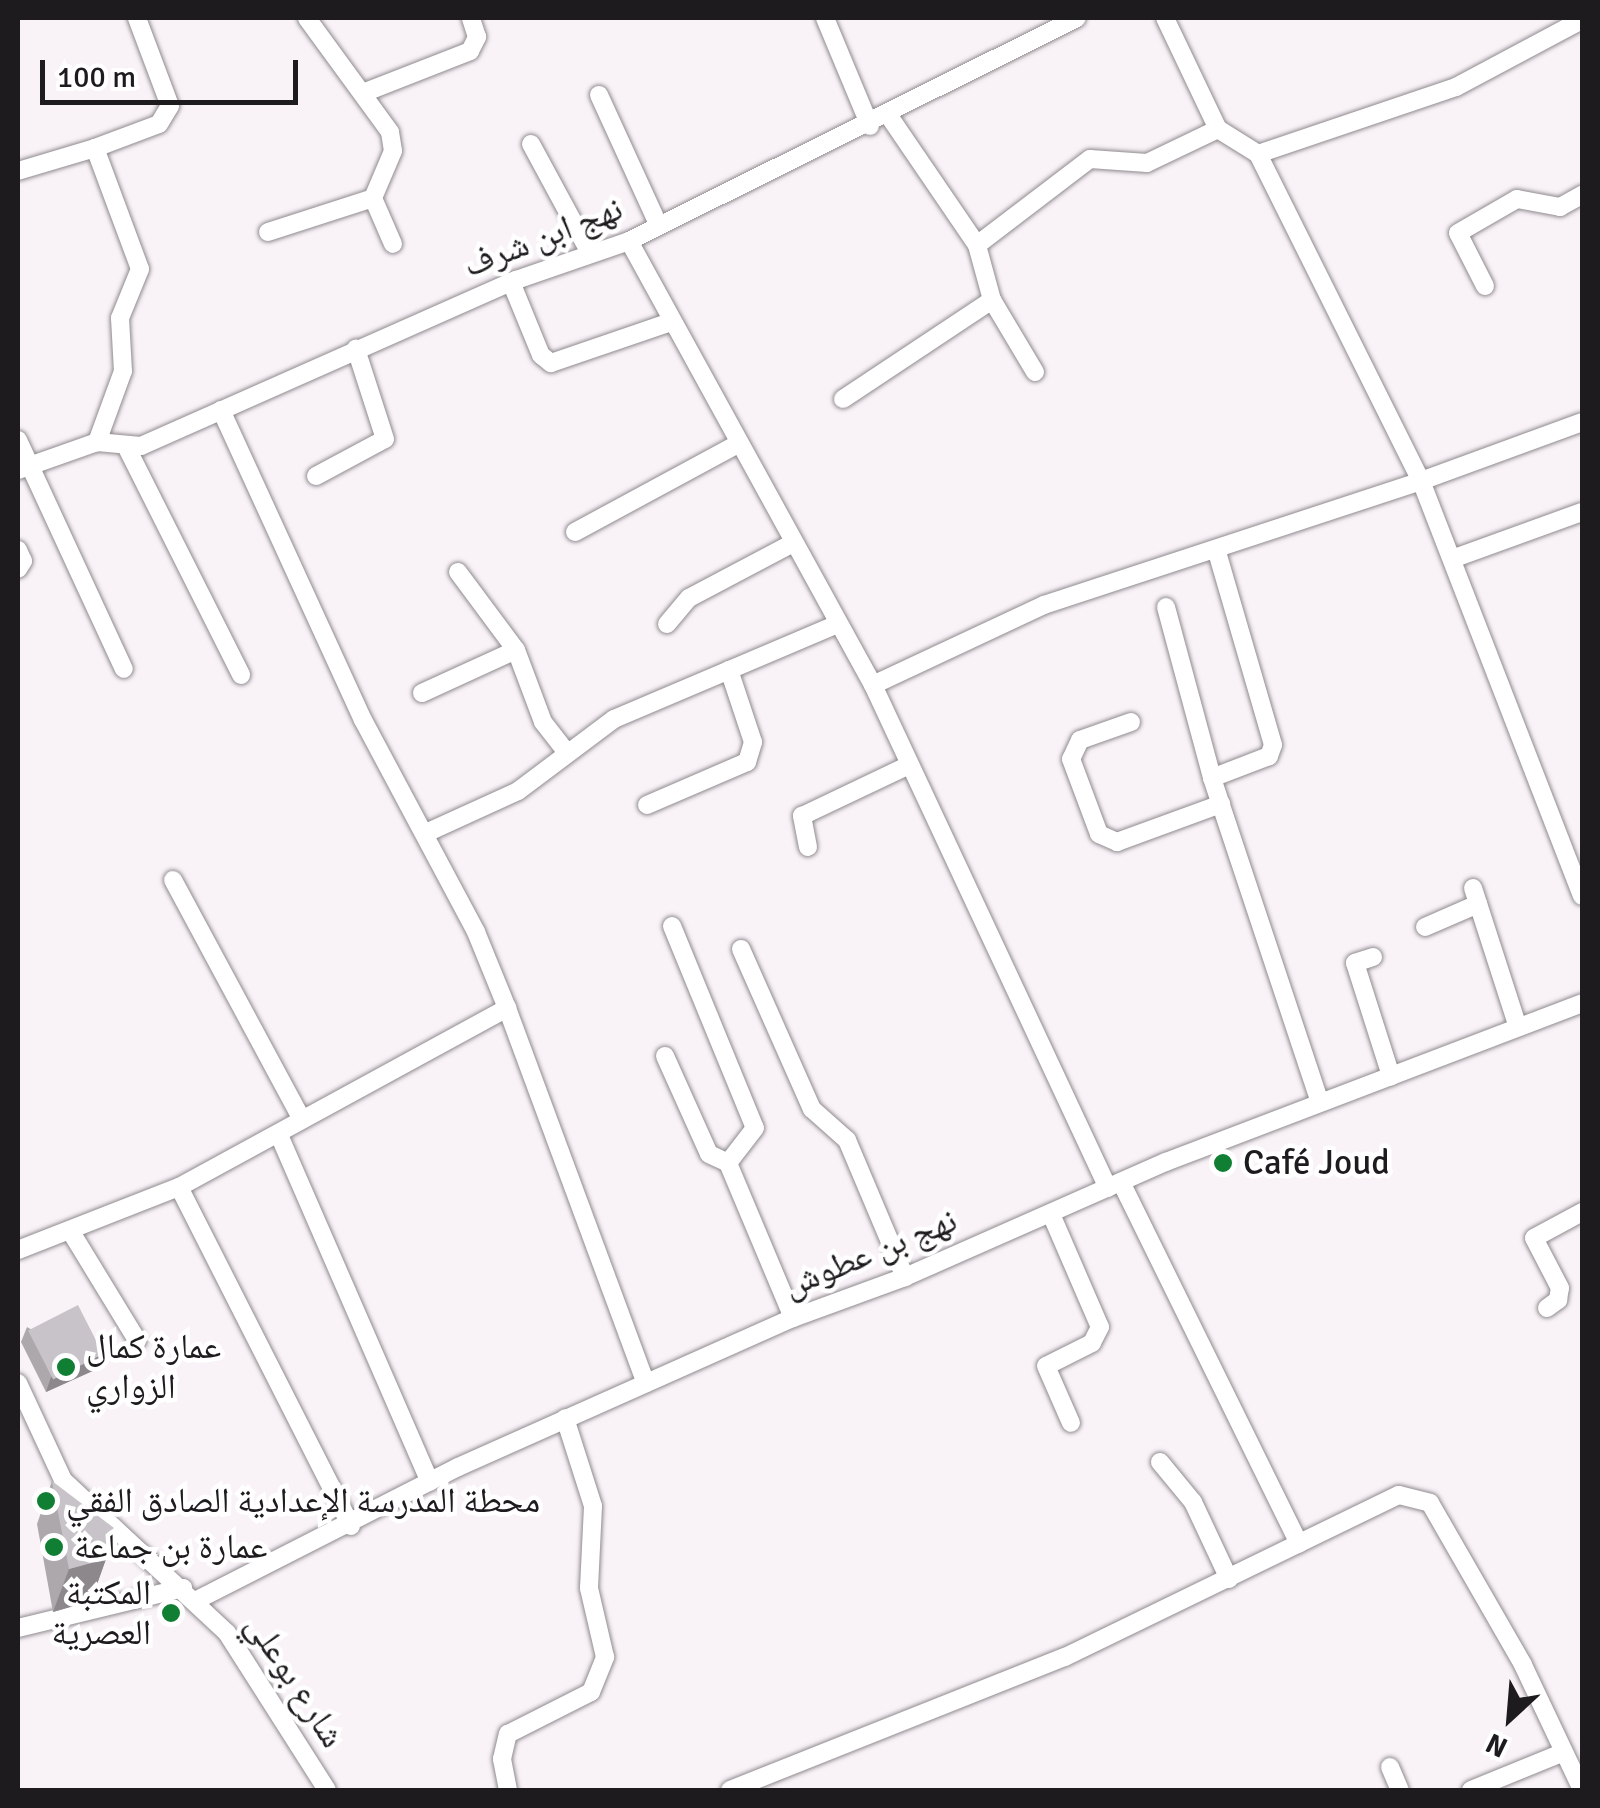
<!DOCTYPE html>
<html>
<head>
<meta charset="utf-8">
<style>
	body { margin:0 }
	#map { position:relative; width:1600px; height:1808px; overflow:hidden; background:#f9f3f8; font-family:Signika,"Noto Naskh Arabic",sans-serif }
	div>[style] { position:absolute }
	.roads { filter:drop-shadow(0 0 2px #8f8a8e) drop-shadow(0 0 2px #8f8a8e) }
	.minor>* { height:18px; margin:-9px; padding:0 9px; transform-origin:9px; border-radius:9px; background:#fff }
	.wall>* { inset:0; background:#aca8ac }
	.shaded-wall>* { inset:0; background:#8c888c }
	.building>* { inset:0; background:#c8c3c8; transform-origin:0 0 }
	.dots>* { width:28px; height:28px; translate:-50% -50%; box-sizing:border-box; border:5px solid #fff; border-radius:50% }
	span { translate:-50% -50%; white-space:nowrap; text-align:center; line-height:1.15; -webkit-text-stroke:9px #fff; paint-order:stroke }
	.street-label { font-size:35px; color:#1d1b1d }
	.poi-label { font-size:35px; color:#1d1b1d }
	.left { translate:0 -50%; text-align:left }
	.right { translate:-100% -50%; text-align:right }
	.frame { position:absolute; inset:0; border:20px solid #1d1b1d; pointer-events:none }
	.north { position:absolute; left:1460px; top:1668px; width:100px; height:100px; -webkit-text-stroke:8px #fff; paint-order:stroke; rotate:206deg; font-size:28px; font-weight:700; line-height:40px; text-align:center; color:#1d1b1d }
	.north::after { content:''; display:block; margin:auto; width:35px; height:45px; background:#1d1b1d; clip-path:polygon(50% 0,100% 100%,50% 72%,0 100%) }
	.scale { position:absolute; left:40px; top:60px; width:258px; height:45px; box-sizing:border-box; border:5px solid #1d1b1d; border-top:0; padding-left:12px; font-size:30px; line-height:35px; white-space:nowrap; color:#1d1b1d; -webkit-text-stroke:8px #fff; paint-order:stroke }
</style>
</head>
<body>
<div id="map">
	<div class="roads">
		<div class="minor">
			<i style="left:825px;top:18px;width:117px;rotate:67.4deg"></i>
			<i style="left:1165px;top:18px;width:123px;rotate:64.5deg"></i>
			<i style="left:1218px;top:129px;width:47px;rotate:32deg"></i>
			<i style="left:1258px;top:154px;width:365px;rotate:63.5deg"></i>
			<i style="left:1421px;top:481px;width:171px;rotate:-20.1deg"></i>
			<i style="left:363px;top:93px;width:115px;rotate:-21.4deg"></i>
			<i style="left:470px;top:51px;width:16px;rotate:-63deg"></i>
			<i style="left:477px;top:37px;width:20px;rotate:-108deg"></i>
			<i style="left:599px;top:95px;width:144px;rotate:65.4deg"></i>
			<i style="left:889px;top:116px;width:156px;rotate:55.7deg"></i>
			<i style="left:531px;top:144px;width:124px;rotate:61.6deg"></i>
			<i style="left:95px;top:148px;width:68px;rotate:-20.6deg"></i>
			<i style="left:159px;top:124px;width:21px;rotate:-59deg"></i>
			<i style="left:170px;top:106px;width:94px;rotate:-110.6deg"></i>
			<i style="left:1258px;top:154px;width:209px;rotate:-18.7deg"></i>
			<i style="left:1456px;top:87px;width:136px;rotate:-28.1deg"></i>
			<i style="left:1576px;top:23px;width:5px;rotate:-101deg"></i>
			<i style="left:18px;top:171px;width:80px;rotate:-16.6deg"></i>
			<i style="left:95px;top:148px;width:129px;rotate:69.6deg"></i>
			<i style="left:140px;top:269px;width:53px;rotate:112.2deg"></i>
			<i style="left:120px;top:318px;width:53px;rotate:86.8deg"></i>
			<i style="left:123px;top:371px;width:76px;rotate:110.1deg"></i>
			<i style="left:373px;top:198px;width:50px;rotate:66.5deg"></i>
			<i style="left:268px;top:232px;width:110px;rotate:-17.9deg"></i>
			<i style="left:373px;top:198px;width:51px;rotate:-66.9deg"></i>
			<i style="left:393px;top:151px;width:19px;rotate:-99deg"></i>
			<i style="left:390px;top:132px;width:141px;rotate:-126.1deg"></i>
			<i style="left:629px;top:241px;width:507px;rotate:61.21deg"></i>
			<i style="left:873px;top:685px;width:555px;rotate:64.96deg"></i>
			<i style="left:511px;top:282px;width:79px;rotate:67.7deg"></i>
			<i style="left:541px;top:355px;width:13px;rotate:39deg"></i>
			<i style="left:551px;top:363px;width:127px;rotate:-18.9deg"></i>
			<i style="left:1485px;top:286px;width:59px;rotate:-117deg"></i>
			<i style="left:1458px;top:233px;width:68px;rotate:-30deg"></i>
			<i style="left:1517px;top:199px;width:44px;rotate:10.5deg"></i>
			<i style="left:1560px;top:207px;width:25px;rotate:-29deg"></i>
			<i style="left:1035px;top:372px;width:84px;rotate:-120.8deg"></i>
			<i style="left:992px;top:300px;width:57px;rotate:-105.3deg"></i>
			<i style="left:977px;top:245px;width:142px;rotate:-37.3deg"></i>
			<i style="left:1090px;top:159px;width:57px;rotate:4deg"></i>
			<i style="left:1147px;top:163px;width:79px;rotate:-25.6deg"></i>
			<i style="left:843px;top:399px;width:179px;rotate:-33.6deg"></i>
			<i style="left:221px;top:410px;width:341px;rotate:65.4deg"></i>
			<i style="left:363px;top:720px;width:240px;rotate:61.9deg"></i>
			<i style="left:476px;top:932px;width:82px;rotate:67.8deg"></i>
			<i style="left:18px;top:440px;width:252px;rotate:65.2deg"></i>
			<i style="left:127px;top:448px;width:254px;rotate:63.3deg"></i>
			<i style="left:18px;top:470px;width:84px;rotate:-19.5deg"></i>
			<i style="left:97px;top:442px;width:44px;rotate:5.2deg"></i>
			<i style="left:141px;top:446px;width:410px;rotate:-23.9deg"></i>
			<i style="left:516px;top:280px;width:120px;rotate:-19deg"></i>
			<i style="left:629px;top:241px;width:500px;rotate:-26.46deg"></i>
			<i style="left:316px;top:476px;width:78px;rotate:-28.2deg"></i>
			<i style="left:385px;top:439px;width:95px;rotate:-107.9deg"></i>
			<i style="left:575px;top:532px;width:185px;rotate:-28.4deg"></i>
			<i style="left:18px;top:550px;width:12px;rotate:66deg"></i>
			<i style="left:23px;top:561px;width:9px;rotate:122deg"></i>
			<i style="left:1217px;top:552px;width:201px;rotate:73.8deg"></i>
			<i style="left:1273px;top:745px;width:12px;rotate:110deg"></i>
			<i style="left:1269px;top:756px;width:61px;rotate:158.9deg"></i>
			<i style="left:1212px;top:778px;width:342px;rotate:71.6deg"></i>
			<i style="left:1452px;top:559px;width:138px;rotate:-19.9deg"></i>
			<i style="left:458px;top:572px;width:97px;rotate:53.4deg"></i>
			<i style="left:516px;top:650px;width:77px;rotate:69.4deg"></i>
			<i style="left:543px;top:722px;width:39px;rotate:52deg"></i>
			<i style="left:1166px;top:607px;width:177px;rotate:74.9deg"></i>
			<i style="left:667px;top:624px;width:34px;rotate:-50deg"></i>
			<i style="left:689px;top:598px;width:115px;rotate:-27.9deg"></i>
			<i style="left:873px;top:685px;width:189px;rotate:-25.1deg"></i>
			<i style="left:1044px;top:605px;width:397px;rotate:-18.2deg"></i>
			<i style="left:1421px;top:481px;width:445px;rotate:68.8deg"></i>
			<i style="left:422px;top:693px;width:103px;rotate:-24.6deg"></i>
			<i style="left:1131px;top:722px;width:54px;rotate:160.6deg"></i>
			<i style="left:1080px;top:740px;width:21px;rotate:115deg"></i>
			<i style="left:1071px;top:759px;width:80px;rotate:69.5deg"></i>
			<i style="left:1099px;top:834px;width:20px;rotate:24deg"></i>
			<i style="left:1117px;top:842px;width:111px;rotate:-20.1deg"></i>
			<i style="left:647px;top:805px;width:109px;rotate:-23.3deg"></i>
			<i style="left:747px;top:762px;width:21px;rotate:-73deg"></i>
			<i style="left:753px;top:742px;width:76px;rotate:-108.4deg"></i>
			<i style="left:426px;top:833px;width:101px;rotate:-24.5deg"></i>
			<i style="left:518px;top:791px;width:120px;rotate:-36.9deg"></i>
			<i style="left:614px;top:719px;width:243px;rotate:-23deg"></i>
			<i style="left:808px;top:847px;width:32px;rotate:-101deg"></i>
			<i style="left:802px;top:816px;width:119px;rotate:-25.5deg"></i>
			<i style="left:173px;top:880px;width:272px;rotate:61.7deg"></i>
			<i style="left:1473px;top:888px;width:146px;rotate:72.1deg"></i>
			<i style="left:672px;top:926px;width:218px;rotate:67.7deg"></i>
			<i style="left:755px;top:1128px;width:44px;rotate:127.6deg"></i>
			<i style="left:1425px;top:927px;width:58px;rotate:-23.5deg"></i>
			<i style="left:741px;top:949px;width:175px;rotate:66.1deg"></i>
			<i style="left:812px;top:1109px;width:47px;rotate:41.5deg"></i>
			<i style="left:847px;top:1140px;width:149px;rotate:67.1deg"></i>
			<i style="left:1373px;top:957px;width:19px;rotate:162deg"></i>
			<i style="left:1355px;top:963px;width:119px;rotate:72.3deg"></i>
			<i style="left:665px;top:1056px;width:107px;rotate:65.8deg"></i>
			<i style="left:709px;top:1154px;width:21px;rotate:25deg"></i>
			<i style="left:728px;top:1163px;width:168px;rotate:67.2deg"></i>
			<i style="left:279px;top:1135px;width:378px;rotate:66.5deg"></i>
			<i style="left:1121px;top:1182px;width:403px;rotate:63.8deg"></i>
			<i style="left:179px;top:1187px;width:380px;rotate:63.1deg"></i>
			<i style="left:1051px;top:1214px;width:123px;rotate:66.6deg"></i>
			<i style="left:1100px;top:1327px;width:18px;rotate:117deg"></i>
			<i style="left:1092px;top:1343px;width:51px;rotate:153.4deg"></i>
			<i style="left:1046px;top:1366px;width:62px;rotate:66.3deg"></i>
			<i style="left:71px;top:1232px;width:127px;rotate:58.6deg"></i>
			<i style="left:18px;top:1250px;width:173px;rotate:-21.4deg"></i>
			<i style="left:179px;top:1187px;width:374px;rotate:-28.6deg"></i>
			<i style="left:507px;top:1008px;width:400px;rotate:69.7deg"></i>
			<i style="left:1547px;top:1308px;width:14px;rotate:-36deg"></i>
			<i style="left:1558px;top:1300px;width:12px;rotate:-81deg"></i>
			<i style="left:1560px;top:1288px;width:56px;rotate:-117.5deg"></i>
			<i style="left:1534px;top:1238px;width:55px;rotate:-28.4deg"></i>
			<i style="left:18px;top:1383px;width:107px;rotate:65.1deg"></i>
			<i style="left:63px;top:1480px;width:224px;rotate:43deg"></i>
			<i style="left:227px;top:1633px;width:186px;rotate:57.5deg"></i>
			<i style="left:1160px;top:1462px;width:52px;rotate:50.5deg"></i>
			<i style="left:1193px;top:1502px;width:85px;rotate:64.9deg"></i>
			<i style="left:197px;top:1600px;width:293px;rotate:-27deg"></i>
			<i style="left:458px;top:1467px;width:367px;rotate:-24deg"></i>
			<i style="left:793px;top:1318px;width:119px;rotate:-20.1deg"></i>
			<i style="left:905px;top:1277px;width:285px;rotate:-23.8deg"></i>
			<i style="left:1166px;top:1162px;width:445px;rotate:-20.9deg"></i>
			<i style="left:18px;top:1628px;width:170px;rotate:-13.6deg"></i>
			<i style="left:1390px;top:1767px;width:25px;rotate:67deg"></i>
			<i style="left:508px;top:1790px;width:32px;rotate:-101deg"></i>
			<i style="left:502px;top:1759px;width:26px;rotate:-77deg"></i>
			<i style="left:508px;top:1734px;width:93px;rotate:-26.8deg"></i>
			<i style="left:591px;top:1692px;width:38px;rotate:-68deg"></i>
			<i style="left:605px;top:1657px;width:71px;rotate:-103.1deg"></i>
			<i style="left:589px;top:1588px;width:82px;rotate:-87.2deg"></i>
			<i style="left:593px;top:1506px;width:92px;rotate:-107.7deg"></i>
			<i style="left:730px;top:1790px;width:360px;rotate:-21.7deg"></i>
			<i style="left:1065px;top:1657px;width:371px;rotate:-25.9deg"></i>
			<i style="left:1399px;top:1495px;width:32px;rotate:14deg"></i>
			<i style="left:1430px;top:1503px;width:187px;rotate:60.1deg"></i>
			<i style="left:1523px;top:1665px;width:138px;rotate:64.7deg"></i>
			<i style="left:1471px;top:1790px;width:100px;rotate:-22.2deg"></i>
		</div>
	</div>
	<div class="wall">
		<i style="clip-path:polygon(27px 1327px,97px 1369px,46px 1392px,21px 1342px)"></i>
		<i style="clip-path:polygon(52px 1481px,106px 1559px,91px 1601px,53px 1612px,37px 1524px)"></i>
	</div>
	<div class="shaded-wall">
		<i style="clip-path:polygon(103px 1354px,97px 1369px,46px 1392px,51px 1377px)"></i>
		<i style="clip-path:polygon(106px 1559px,91px 1601px,53px 1612px,69px 1569px)"></i>
	</div>
	<div class="building">
		<i style="left:78px;top:1305px;width:55px;height:56px;rotate:63deg"></i>
		<i style="clip-path:polygon(52px 1481px,114px 1528px,106px 1559px,69px 1569px)"></i>
	</div>
	<div class="dots">
		<i style="left:1223px;top:1163px;background:#107e33"></i>
		<i style="left:66px;top:1367px;background:#107e33"></i>
		<i style="left:46px;top:1501px;background:#107e33"></i>
		<i style="left:54px;top:1547px;background:#107e33"></i>
		<i style="left:171px;top:1613px;background:#107e33"></i>
	</div>
	<div class="street-label">
		<span style="left:543px;top:237px;rotate:-21deg">نهج ابن شرف</span>
		<span style="left:870px;top:1253px;rotate:-22deg">نهج بن عطوش</span>
		<span style="left:295px;top:1681px;rotate:57deg">شارع بوعلي</span>
	</div>
	<div class="poi-label">
		<span class="left" style="left:1243px;top:1163px">Café Joud</span>
		<span class="left" style="left:86px;top:1367px">عمارة كمال<br>الزواري</span>
		<span class="left" style="left:66px;top:1501px">محطة المدرسة الإعدادية الصادق الفقي</span>
		<span class="left" style="left:74px;top:1547px">عمارة بن جماعة</span>
		<span class="right" style="left:151px;top:1613px">المكتبة<br>العصرية</span>
	</div>
	<div class="frame"></div>
	<div class="north">N</div>
	<div class="scale">100 m</div>
</div>
</body>
</html>
